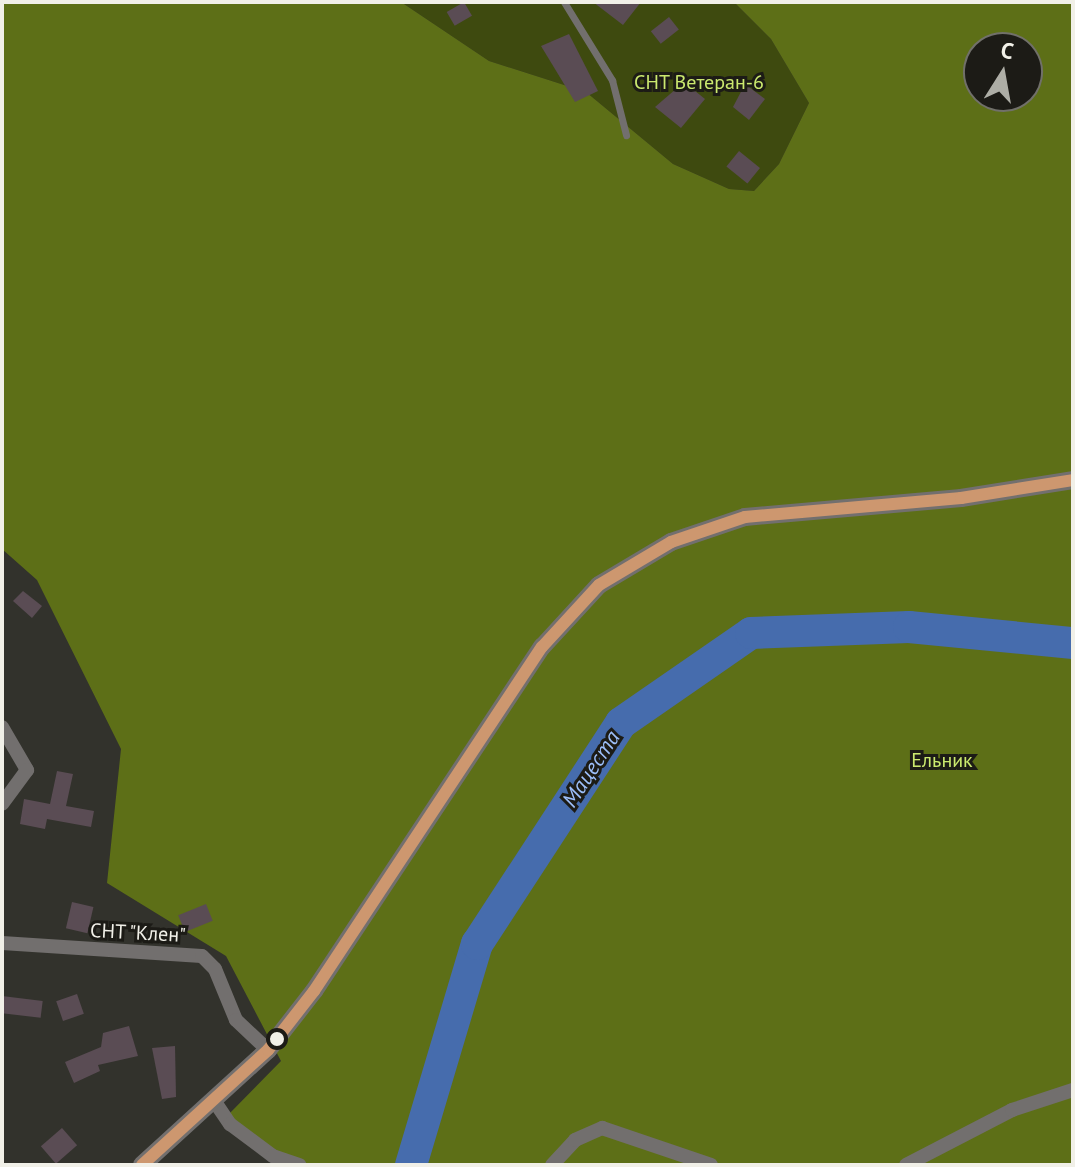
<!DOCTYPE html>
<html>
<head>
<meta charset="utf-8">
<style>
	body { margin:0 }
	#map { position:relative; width:1075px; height:1167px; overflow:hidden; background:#32322c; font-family:"PT Sans",sans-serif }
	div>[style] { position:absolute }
	.green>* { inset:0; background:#3e4a0f }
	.forest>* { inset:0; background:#5d6f17 }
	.river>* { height:32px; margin:-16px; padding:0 16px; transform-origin:16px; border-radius:16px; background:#466cad }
	.building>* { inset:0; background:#5a4c54; transform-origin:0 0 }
	.service>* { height:7px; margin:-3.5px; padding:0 3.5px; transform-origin:3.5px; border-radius:3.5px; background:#726f6e }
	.minor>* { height:14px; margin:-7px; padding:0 7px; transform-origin:7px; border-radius:7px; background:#726f6e }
	.tertiary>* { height:18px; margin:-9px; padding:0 9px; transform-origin:9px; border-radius:9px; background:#726f6e }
	.bus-1>* { height:12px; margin:-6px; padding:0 6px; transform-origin:6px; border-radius:6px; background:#cd976f }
	.dots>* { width:22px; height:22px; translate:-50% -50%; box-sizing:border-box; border:4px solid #1c1b16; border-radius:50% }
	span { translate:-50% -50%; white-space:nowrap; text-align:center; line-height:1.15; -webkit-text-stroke:6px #1c1b16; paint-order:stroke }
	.park-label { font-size:20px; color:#cbe96f }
	.street-label { font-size:20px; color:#f1f0e8 }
	.water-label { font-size:22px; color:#9dbffa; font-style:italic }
	.frame { position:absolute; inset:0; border:4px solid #f1f0e8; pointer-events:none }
	.north { position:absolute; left:963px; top:32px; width:80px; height:80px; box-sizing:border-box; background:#1c1b16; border:2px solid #71706a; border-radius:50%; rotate:11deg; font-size:22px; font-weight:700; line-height:32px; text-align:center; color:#f1f0e8 }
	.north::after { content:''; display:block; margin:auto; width:28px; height:36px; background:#aeaea6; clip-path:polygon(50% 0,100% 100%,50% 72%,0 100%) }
</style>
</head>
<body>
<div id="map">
	<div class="green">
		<i style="clip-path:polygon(401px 2px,734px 2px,771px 39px,809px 103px,779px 164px,754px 191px,729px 189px,673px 164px,586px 92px,489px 61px)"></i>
	</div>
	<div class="forest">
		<i style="clip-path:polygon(evenodd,2px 2px,401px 2px,489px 61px,586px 92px,673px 164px,729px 189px,754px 191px,779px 164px,809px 103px,771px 39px,734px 2px,1073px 2px,1073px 1165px,294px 1165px,228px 1115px,281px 1061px,226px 956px,107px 883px,121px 749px,37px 580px,2px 549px,2px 2px,979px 48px,1027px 48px,1027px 96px,979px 96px,979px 48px)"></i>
	</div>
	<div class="river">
		<i style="left:411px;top:1165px;width:231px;rotate:-73.4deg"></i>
		<i style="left:477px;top:944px;width:264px;rotate:-56.9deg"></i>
		<i style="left:621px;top:723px;width:158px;rotate:-34.7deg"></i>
		<i style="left:751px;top:633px;width:158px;rotate:-2.2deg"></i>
		<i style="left:909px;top:627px;width:165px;rotate:5.6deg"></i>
	</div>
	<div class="building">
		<i style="left:464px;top:2px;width:16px;height:20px;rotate:60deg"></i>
		<i style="clip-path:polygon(593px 2px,641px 2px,623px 25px)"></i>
		<i style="left:669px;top:17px;width:16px;height:23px;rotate:52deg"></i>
		<i style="clip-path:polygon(569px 34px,598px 91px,575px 102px,541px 46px)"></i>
		<i style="clip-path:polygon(684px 82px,705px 99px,681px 128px,655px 107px)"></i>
		<i style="clip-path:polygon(745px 84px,765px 99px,749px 120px,733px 107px)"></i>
		<i style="left:739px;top:151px;width:27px;height:20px;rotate:39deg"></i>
		<i style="clip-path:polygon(23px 591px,42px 606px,32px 618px,13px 601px)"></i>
		<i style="clip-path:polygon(57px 771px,73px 774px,66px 806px,94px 811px,91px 827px,47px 819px,45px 829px,20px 824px,24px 799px,50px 804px)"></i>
		<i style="left:72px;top:902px;width:22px;height:27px;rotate:13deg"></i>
		<i style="left:206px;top:904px;width:18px;height:30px;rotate:68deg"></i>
		<i style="left:77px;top:994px;width:21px;height:22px;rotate:71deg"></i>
		<i style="left:2px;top:996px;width:41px;height:17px;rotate:7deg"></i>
		<i style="clip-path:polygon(129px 1026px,138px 1056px,98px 1065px,100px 1071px,74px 1083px,65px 1062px,101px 1047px,103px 1033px)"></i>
		<i style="clip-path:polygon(175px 1046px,176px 1097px,162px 1099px,152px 1048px)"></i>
		<i style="left:62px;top:1128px;width:23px;height:28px;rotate:49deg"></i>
	</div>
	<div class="service">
		<i style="left:564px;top:2px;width:92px;rotate:58.4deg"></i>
		<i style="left:612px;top:80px;width:57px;rotate:75.7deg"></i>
	</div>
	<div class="minor">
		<i style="left:2px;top:727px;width:50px;rotate:59.8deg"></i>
		<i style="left:27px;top:770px;width:42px;rotate:126.3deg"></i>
		<i style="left:2px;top:943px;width:200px;rotate:3.7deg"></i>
		<i style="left:202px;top:956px;width:18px;rotate:45deg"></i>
		<i style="left:215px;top:969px;width:55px;rotate:67.6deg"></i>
		<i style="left:236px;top:1020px;width:44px;rotate:43.2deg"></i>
		<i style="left:215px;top:1102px;width:27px;rotate:56deg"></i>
		<i style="left:230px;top:1124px;width:54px;rotate:36.7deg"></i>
		<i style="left:273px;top:1156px;width:28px;rotate:19deg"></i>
		<i style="left:552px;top:1165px;width:34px;rotate:-47deg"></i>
		<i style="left:575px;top:1140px;width:30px;rotate:-24deg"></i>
		<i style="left:602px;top:1128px;width:115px;rotate:18.7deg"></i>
		<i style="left:906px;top:1165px;width:119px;rotate:-27.4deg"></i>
		<i style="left:1012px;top:1110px;width:64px;rotate:-18.2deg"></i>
	</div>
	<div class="tertiary">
		<i style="left:142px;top:1165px;width:171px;rotate:-42.4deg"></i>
		<i style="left:268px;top:1050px;width:75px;rotate:-52.1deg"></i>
		<i style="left:314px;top:991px;width:413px;rotate:-56.5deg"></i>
		<i style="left:542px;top:647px;width:84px;rotate:-47.4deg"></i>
		<i style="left:599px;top:585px;width:84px;rotate:-30.8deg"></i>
		<i style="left:671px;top:542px;width:78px;rotate:-18.7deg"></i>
		<i style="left:745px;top:517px;width:217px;rotate:-5deg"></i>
		<i style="left:961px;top:498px;width:113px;rotate:-9.1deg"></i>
	</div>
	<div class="bus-1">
		<i style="left:142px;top:1165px;width:171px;rotate:-42.4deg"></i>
		<i style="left:268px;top:1050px;width:75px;rotate:-52.1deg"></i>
		<i style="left:314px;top:991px;width:413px;rotate:-56.5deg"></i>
		<i style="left:542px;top:647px;width:84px;rotate:-47.4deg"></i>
		<i style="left:599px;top:585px;width:84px;rotate:-30.8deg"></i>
		<i style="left:671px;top:542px;width:78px;rotate:-18.7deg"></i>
		<i style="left:745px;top:517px;width:217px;rotate:-5deg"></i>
		<i style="left:961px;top:498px;width:113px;rotate:-9.1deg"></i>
	</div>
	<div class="dots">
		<i style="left:277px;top:1039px;background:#f1f0e8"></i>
	</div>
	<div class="park-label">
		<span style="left:699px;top:82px">СНТ Ветеран-6</span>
		<span style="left:942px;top:760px">Ельник</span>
	</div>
	<div class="street-label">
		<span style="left:138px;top:933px;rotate:3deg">СНТ "Клен"</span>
	</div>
	<div class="water-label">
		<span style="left:591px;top:769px;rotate:-57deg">Мацеста</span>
	</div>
	<div class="frame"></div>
	<div class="north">С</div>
</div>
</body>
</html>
